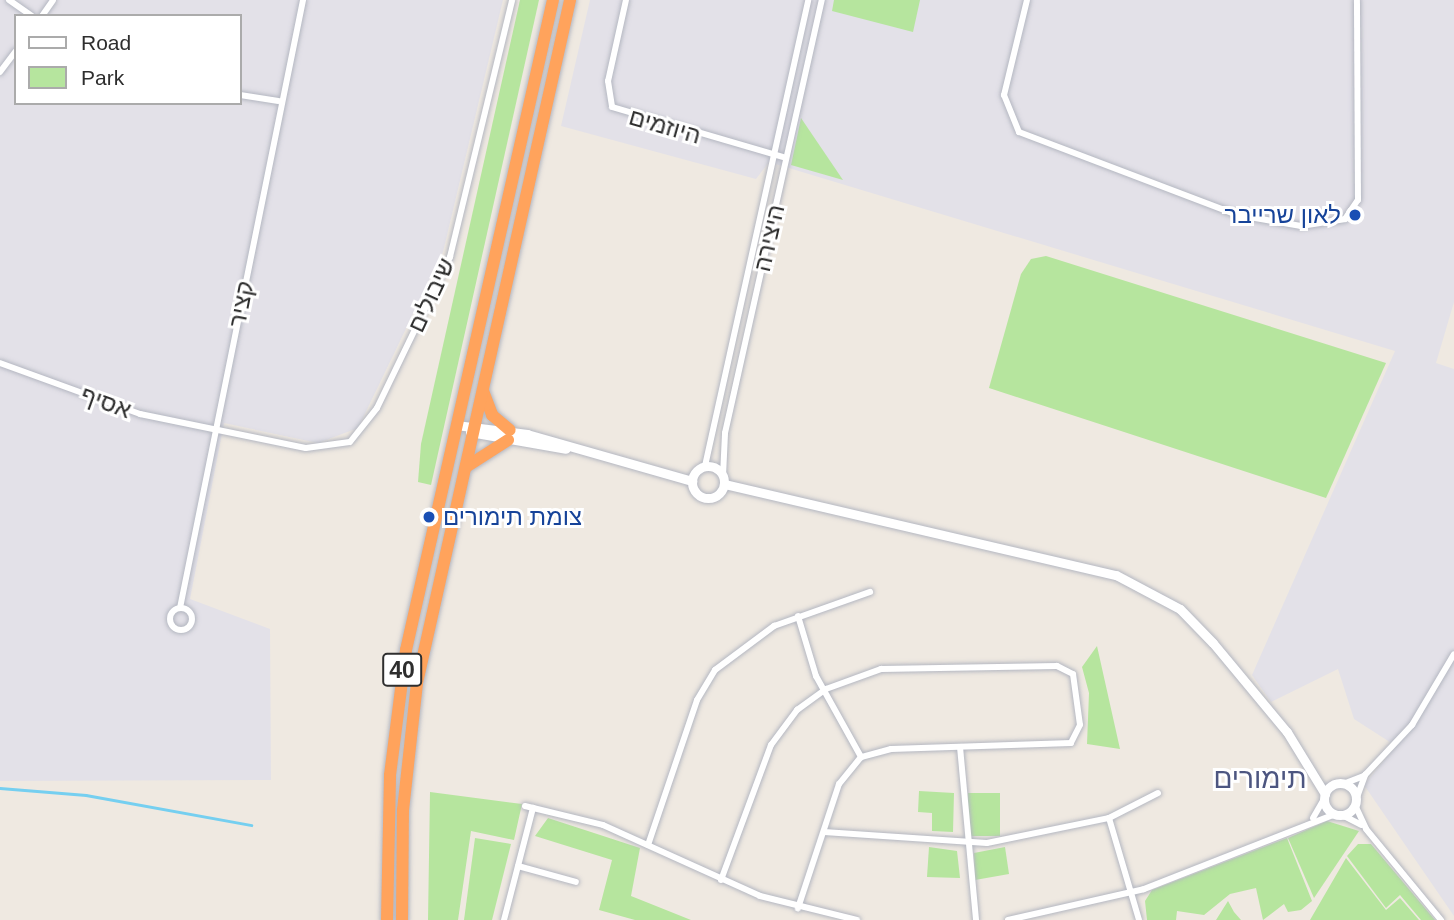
<!DOCTYPE html>
<html>
<head>
<meta charset="utf-8">
<style>
	body { margin:0 }
	#map { position:relative; width:1454px; height:920px; overflow:hidden; background:#efe9e1; font-family:Arial,Heebo,sans-serif }
	div>[style] { position:absolute }
	.industrial>* { inset:0; background:#e3e1e8 }
	.green>* { inset:0; background:#b6e59e; transform-origin:0 0 }
	.stream>* { height:2.5px; margin:-1.25px; padding:0 1.25px; transform-origin:1.25px; border-radius:1.25px; background:#75cff0 }
	.roads { filter:drop-shadow(0 0 2px #b4b7c1) drop-shadow(0 0 2px #b4b7c1) }
	.street>* { height:6px; margin:-3px; padding:0 3px; transform-origin:3px; border-radius:3px; background:#fff }
	.street>.ring { margin:-3px; padding:0; box-sizing:content-box; background:none; border:6px solid #fff; border-radius:50% }
	.secondary>* { height:9px; margin:-4.5px; padding:0 4.5px; transform-origin:4.5px; border-radius:4.5px; background:#fff }
	.secondary>.ring { margin:-4.5px; padding:0; box-sizing:content-box; background:none; border:9px solid #fff; border-radius:50% }
	.highway>* { height:12px; margin:-6px; padding:0 6px; transform-origin:6px; border-radius:6px; background:#ffa35c }
	.dots>* { width:19px; height:19px; translate:-50% -50%; box-sizing:border-box; border:4px solid #fff; border-radius:50% }
	span { translate:-50% -50%; white-space:nowrap; text-align:center; line-height:1.15; -webkit-text-stroke:6px #fff; paint-order:stroke }
	.shield-label span { padding:2px 5px; background:#fff; border:2px solid; border-radius:5px; -webkit-text-stroke-width:0 }
	.shield-label { font-size:23px; color:#2e2e2e; font-weight:700 }
	.street-label { font-size:24px; color:#2e2e2e }
	.transit-label { font-size:24px; color:#164399 }
	.right { translate:-100% -50%; text-align:right }
	.left { translate:0 -50%; text-align:left }
	.quarter-label { font-size:28px; color:#4d5680 }
	.legend { position:absolute; left:14px; top:14px; width:228px; height:91px; box-sizing:border-box; background:#fff; border:2px solid #ababab; margin:0; padding:9px 12px; list-style:none; font-size:21px; color:#2e2e2e }
	.legend li { display:flex; align-items:center; gap:14px; height:35px }
	.legend b { width:35px; border:2px solid #ababab }
</style>
</head>
<body>
<div id="map">
	<div class="industrial">
		<i style="clip-path:polygon(evenodd,0 0,503px 0,443px 252px,358px 428px,318px 443px,224px 423px,190px 599px,270px 629px,271px 780px,0 781px,0 0,16px 16px,240px 16px,240px 103px,16px 103px,16px 16px)"></i>
		<i style="clip-path:polygon(590px 0,1454px 0,1454px 302px,1436px 363px,1454px 369px,1454px 916px,1364px 785px,1396px 746px,1354px 719px,1338px 669px,1271px 702px,1252px 675px,1395px 351px,769px 162px,756px 179px,561px 126px)"></i>
	</div>
	<div class="green">
		<i style="clip-path:polygon(520px 0,539px 0,431px 485px,418px 482px,421px 444px)"></i>
		<i style="clip-path:polygon(834px 0,920px 0,913px 32px,832px 11px)"></i>
		<i style="clip-path:polygon(801px 118px,843px 180px,791px 165px)"></i>
		<i style="clip-path:polygon(1046px 256px,1386px 363px,1326px 498px,989px 388px,1021px 274px,1031px 259px)"></i>
		<i style="clip-path:polygon(1097px 646px,1120px 749px,1087px 744px,1089px 693px,1082px 667px)"></i>
		<i style="clip-path:polygon(919px 791px,954px 793px,953px 832px,932px 831px,932px 813px,918px 812px)"></i>
		<i style="clip-path:polygon(430px 792px,522px 804px,514px 840px,471px 831px,458px 920px,428px 920px)"></i>
		<i style="left:968px;top:793px;width:32px;height:43px"></i>
		<i style="clip-path:polygon(548px 818px,640px 848px,631px 896px,691px 920px,635px 920px,599px 910px,612px 860px,535px 836px)"></i>
		<i style="clip-path:polygon(1327px 821px,1359px 831px,1314px 898px,1288px 838px)"></i>
		<i style="clip-path:polygon(475px 838px,511px 844px,492px 920px,464px 920px)"></i>
		<i style="clip-path:polygon(1287px 838px,1312px 901px,1301px 910px,1288px 912px,1284px 904px,1263px 920px,1256px 888px,1230px 894px,1204px 915px,1177px 911px,1176px 920px,1147px 920px,1145px 901px,1152px 890px)"></i>
		<i style="clip-path:polygon(1358px 844px,1371px 844px,1435px 920px,1421px 920px,1400px 895px,1386px 908px,1347px 856px)"></i>
		<i style="clip-path:polygon(929px 847px,957px 851px,960px 878px,927px 877px)"></i>
		<i style="clip-path:polygon(1005px 847px,1009px 874px,975px 880px,974px 853px)"></i>
		<i style="clip-path:polygon(1346px 858px,1386px 910px,1400px 898px,1419px 920px,1310px 920px)"></i>
		<i style="clip-path:polygon(1228px 901px,1234px 912px,1241px 920px,1216px 920px)"></i>
	</div>
	<div class="stream">
		<i style="left:0;top:788px;width:86px;rotate:4.7deg"></i>
		<i style="left:86px;top:795px;width:168px;rotate:10.3deg"></i>
	</div>
	<div class="roads">
		<div class="street">
			<i style="left:9px;top:0;width:28px;rotate:35deg"></i>
			<i style="left:626px;top:0;width:83px;rotate:102.5deg"></i>
			<i style="left:608px;top:81px;width:26px;rotate:81deg"></i>
			<i style="left:612px;top:107px;width:181px;rotate:16.3deg"></i>
			<i style="left:1027px;top:0;width:98px;rotate:103.6deg"></i>
			<i style="left:1004px;top:95px;width:40px;rotate:68deg"></i>
			<i style="left:1019px;top:132px;width:234px;rotate:20.8deg"></i>
			<i style="left:1238px;top:215px;width:64px;rotate:9.9deg"></i>
			<i style="left:1301px;top:226px;width:45px;rotate:-9deg"></i>
			<i style="left:1345px;top:219px;width:23px;rotate:-56deg"></i>
			<i style="left:1358px;top:200px;width:200px;rotate:-90.3deg"></i>
			<i style="left:42px;top:16px;width:19px;rotate:-55deg"></i>
			<i style="left:0;top:72px;width:26px;rotate:-53deg"></i>
			<i style="left:240px;top:95px;width:39px;rotate:9deg"></i>
			<i style="left:0;top:363px;width:149px;rotate:20deg"></i>
			<i style="left:140px;top:414px;width:169px;rotate:11.6deg"></i>
			<i style="left:306px;top:448px;width:44px;rotate:-7.8deg"></i>
			<i style="left:350px;top:442px;width:43px;rotate:-51.5deg"></i>
			<i style="left:377px;top:408px;width:168px;rotate:-64.2deg"></i>
			<i style="left:450px;top:257px;width:264px;rotate:-76.4deg"></i>
			<i style="left:705px;top:466px;width:477px;rotate:-77.5deg"></i>
			<i style="left:723px;top:476px;width:43px;rotate:-87.3deg"></i>
			<i style="left:725px;top:433px;width:444px;rotate:-77.4deg"></i>
			<i class="ring" style="left:170px;top:608px;width:16px;height:16px"></i>
			<i style="left:180px;top:608px;width:620px;rotate:-78.56deg"></i>
			<i style="left:798px;top:616px;width:63px;rotate:73.3deg"></i>
			<i style="left:816px;top:676px;width:93px;rotate:60.9deg"></i>
			<i style="left:960px;top:747px;width:174px;rotate:84.7deg"></i>
			<i style="left:1343px;top:784px;width:22px;rotate:-21deg"></i>
			<i style="left:1356px;top:800px;width:27px;rotate:-70deg"></i>
			<i style="left:1365px;top:775px;width:69px;rotate:-46.8deg"></i>
			<i style="left:1412px;top:725px;width:82px;rotate:-59.4deg"></i>
			<i style="left:1355px;top:805px;width:26px;rotate:65deg"></i>
			<i style="left:1366px;top:829px;width:118px;rotate:50.5deg"></i>
			<i style="left:525px;top:806px;width:80px;rotate:13.7deg"></i>
			<i style="left:603px;top:825px;width:172px;rotate:24.3deg"></i>
			<i style="left:760px;top:896px;width:100px;rotate:13.9deg"></i>
			<i style="left:1342px;top:815px;width:22px;rotate:27deg"></i>
			<i style="left:1109px;top:818px;width:106px;rotate:73.6deg"></i>
			<i style="left:1313px;top:818px;width:22px;rotate:-60deg"></i>
			<i style="left:824px;top:832px;width:163px;rotate:3.9deg"></i>
			<i style="left:987px;top:843px;width:125px;rotate:-11.6deg"></i>
			<i style="left:1109px;top:818px;width:55px;rotate:-27deg"></i>
			<i style="left:648px;top:845px;width:153px;rotate:-71.3deg"></i>
			<i style="left:697px;top:700px;width:35px;rotate:-59deg"></i>
			<i style="left:715px;top:670px;width:74px;rotate:-36.7deg"></i>
			<i style="left:774px;top:626px;width:102px;rotate:-19.5deg"></i>
			<i style="left:518px;top:866px;width:60px;rotate:15.4deg"></i>
			<i style="left:721px;top:880px;width:144px;rotate:-69.7deg"></i>
			<i style="left:771px;top:745px;width:44px;rotate:-53.4deg"></i>
			<i style="left:797px;top:710px;width:36px;rotate:-36deg"></i>
			<i style="left:826px;top:689px;width:59px;rotate:-20deg"></i>
			<i style="left:881px;top:669px;width:176px;rotate:-1deg"></i>
			<i style="left:1057px;top:666px;width:18px;rotate:27deg"></i>
			<i style="left:1073px;top:674px;width:51px;rotate:82.2deg"></i>
			<i style="left:1080px;top:725px;width:20px;rotate:117deg"></i>
			<i style="left:1071px;top:743px;width:180px;rotate:178.1deg"></i>
			<i style="left:891px;top:749px;width:31px;rotate:165deg"></i>
			<i style="left:861px;top:757px;width:35px;rotate:129deg"></i>
			<i style="left:839px;top:784px;width:131px;rotate:108.3deg"></i>
			<i style="left:504px;top:920px;width:116px;rotate:-75.5deg"></i>
			<i style="left:1008px;top:920px;width:139px;rotate:-12.8deg"></i>
			<i style="left:1144px;top:889px;width:205px;rotate:-21.4deg"></i>
		</div>
		<div class="secondary">
			<i style="left:456px;top:425px;width:72px;rotate:7.2deg"></i>
			<i style="left:527px;top:434px;width:172px;rotate:15.9deg"></i>
			<i style="left:470px;top:432px;width:97px;rotate:10deg"></i>
			<i class="ring" style="left:692px;top:466px;width:23px;height:23px"></i>
			<i style="left:724px;top:484px;width:402px;rotate:13.1deg"></i>
			<i style="left:1116px;top:575px;width:72px;rotate:28deg"></i>
			<i style="left:1180px;top:609px;width:47px;rotate:45.9deg"></i>
			<i style="left:1213px;top:643px;width:116px;rotate:50.3deg"></i>
			<i style="left:1287px;top:732px;width:73px;rotate:58.5deg"></i>
			<i class="ring" style="left:1324px;top:783px;width:23px;height:23px"></i>
		</div>
		<div class="highway">
			<i style="left:483px;top:391px;width:26px;rotate:69deg"></i>
			<i style="left:492px;top:415px;width:23px;rotate:40deg"></i>
			<i style="left:466px;top:467px;width:50px;rotate:-32.7deg"></i>
			<i style="left:387px;top:920px;width:145px;rotate:-88.8deg"></i>
			<i style="left:390px;top:775px;width:126px;rotate:-82.7deg"></i>
			<i style="left:406px;top:650px;width:666px;rotate:-77.26deg"></i>
			<i style="left:402px;top:920px;width:110px;rotate:-89.5deg"></i>
			<i style="left:403px;top:810px;width:128px;rotate:-83.7deg"></i>
			<i style="left:417px;top:683px;width:700px;rotate:-77.37deg"></i>
		</div>
	</div>
	<div class="dots">
		<i style="left:1355px;top:215px;background:#1a4fb4"></i>
		<i style="left:429px;top:517px;background:#1a4fb4"></i>
	</div>
	<div class="shield-label">
		<span style="left:402px;top:670px">40</span>
	</div>
	<div class="street-label">
		<span style="left:665px;top:126px;rotate:16deg">היוזמים</span>
		<span style="left:769px;top:238px;rotate:-77deg">היצירה</span>
		<span style="left:431px;top:295px;rotate:-65deg">שיבולים</span>
		<span style="left:241px;top:304px;rotate:-79deg">קציר</span>
		<span style="left:106px;top:402px;rotate:20deg">אסיף</span>
	</div>
	<div class="transit-label">
		<span class="right" style="left:1341px;top:215px">לאון שרייבר</span>
		<span class="left" style="left:443px;top:517px">צומת תימורים</span>
	</div>
	<div class="quarter-label">
		<span style="left:1260px;top:779px">תימורים</span>
	</div>
	<ul class="legend">
	<li><b style="height:9px;background:#fff"></b>Road</li>
	<li><b style="height:19px;background:#b6e59e"></b>Park</li>
	</ul>
</div>
</body>
</html>
